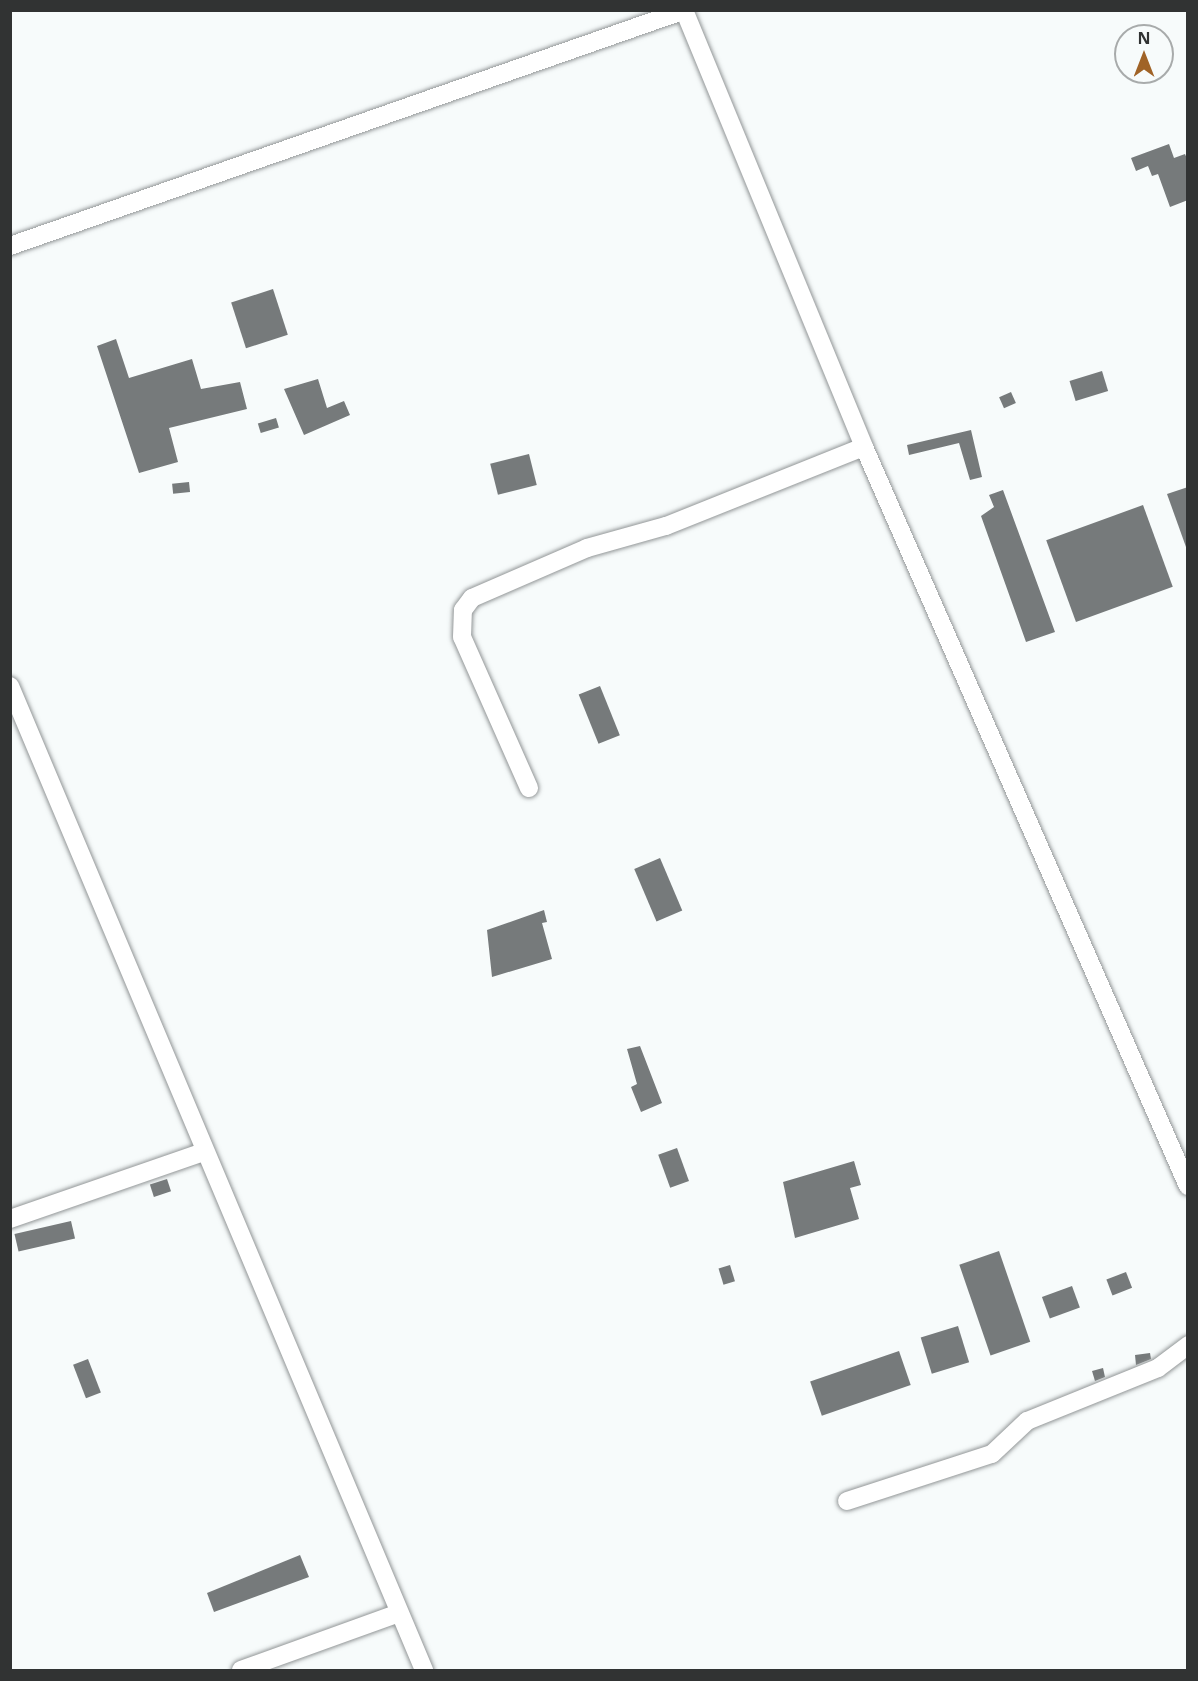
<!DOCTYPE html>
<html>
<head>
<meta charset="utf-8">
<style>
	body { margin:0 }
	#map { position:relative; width:1198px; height:1681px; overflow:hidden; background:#f7fbfb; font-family:"Open Sans",sans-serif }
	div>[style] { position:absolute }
	.building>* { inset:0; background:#767a7b; transform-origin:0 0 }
	.roads { filter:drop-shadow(0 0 2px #929697) drop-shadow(0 0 2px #929697) }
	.minor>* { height:18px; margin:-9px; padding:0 9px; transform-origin:9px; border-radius:9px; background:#fff }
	span { translate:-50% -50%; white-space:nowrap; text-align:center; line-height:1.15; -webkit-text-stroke:6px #f7fbfb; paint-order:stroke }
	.frame { position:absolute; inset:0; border:12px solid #313333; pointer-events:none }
	.north { position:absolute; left:1114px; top:24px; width:60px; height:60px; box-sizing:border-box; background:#f7fbfb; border:2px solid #a8abab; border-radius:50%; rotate:0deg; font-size:16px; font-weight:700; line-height:24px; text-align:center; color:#313333 }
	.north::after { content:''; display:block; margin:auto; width:21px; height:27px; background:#a06327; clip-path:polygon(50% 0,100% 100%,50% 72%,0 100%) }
</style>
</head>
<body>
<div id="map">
	<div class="building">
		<i style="clip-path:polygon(1169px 144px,1174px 158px,1185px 154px,1188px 161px,1188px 200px,1170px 207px,1158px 174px,1152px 176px,1148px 166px,1136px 171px,1131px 158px)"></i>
		<i style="left:273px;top:289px;width:48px;height:44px;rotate:72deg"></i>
		<i style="clip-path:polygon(116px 339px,129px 378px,192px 359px,201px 389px,240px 382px,247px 409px,169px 428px,178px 462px,139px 473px,97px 346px)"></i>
		<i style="left:1102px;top:371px;width:21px;height:34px;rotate:73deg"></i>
		<i style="clip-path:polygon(318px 379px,327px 408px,344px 401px,350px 415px,304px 435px,284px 389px)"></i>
		<i style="left:1011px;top:392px;width:12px;height:13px;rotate:66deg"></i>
		<i style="left:276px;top:418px;width:10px;height:19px;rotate:73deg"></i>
		<i style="clip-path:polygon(971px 430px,982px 477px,970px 480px,959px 443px,909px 455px,907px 445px)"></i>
		<i style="left:529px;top:454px;width:32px;height:40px;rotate:76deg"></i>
		<i style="left:189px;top:482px;width:10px;height:17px;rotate:84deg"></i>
		<i style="clip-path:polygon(1188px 487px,1188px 547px,1186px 547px,1167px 494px)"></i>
		<i style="clip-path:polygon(1003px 490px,1055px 632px,1026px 642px,981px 516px,994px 507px,989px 495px)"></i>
		<i style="left:1143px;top:505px;width:87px;height:103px;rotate:70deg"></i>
		<i style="left:600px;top:686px;width:53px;height:23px;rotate:68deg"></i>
		<i style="left:660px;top:858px;width:57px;height:28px;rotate:67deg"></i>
		<i style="clip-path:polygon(544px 910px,547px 922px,542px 923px,552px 959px,492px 977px,487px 930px)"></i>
		<i style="clip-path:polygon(640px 1046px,662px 1103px,641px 1112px,631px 1087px,637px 1084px,627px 1049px)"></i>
		<i style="left:677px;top:1148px;width:35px;height:20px;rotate:70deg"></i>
		<i style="clip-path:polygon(854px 1161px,861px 1185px,850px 1188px,859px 1219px,795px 1238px,783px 1182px)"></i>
		<i style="left:167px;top:1179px;width:13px;height:18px;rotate:72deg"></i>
		<i style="left:71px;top:1221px;width:18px;height:58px;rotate:77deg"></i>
		<i style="left:999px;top:1251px;width:96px;height:42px;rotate:71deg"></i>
		<i style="left:730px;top:1265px;width:17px;height:12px;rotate:73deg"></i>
		<i style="left:1126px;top:1272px;width:17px;height:21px;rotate:69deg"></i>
		<i style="left:1072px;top:1286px;width:23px;height:32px;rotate:70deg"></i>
		<i style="left:958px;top:1326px;width:38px;height:39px;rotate:73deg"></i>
		<i style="left:899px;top:1351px;width:36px;height:94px;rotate:71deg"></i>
		<i style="clip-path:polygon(1150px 1353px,1151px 1359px,1136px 1365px,1135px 1355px)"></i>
		<i style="left:88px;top:1359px;width:36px;height:16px;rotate:69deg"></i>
		<i style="clip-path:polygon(1103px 1368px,1105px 1377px,1095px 1381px,1092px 1371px)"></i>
		<i style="clip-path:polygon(300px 1555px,309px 1577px,214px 1612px,207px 1593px)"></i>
	</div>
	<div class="roads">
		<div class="minor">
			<i style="left:684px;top:10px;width:473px;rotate:67.6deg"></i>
			<i style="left:864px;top:447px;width:807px;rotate:66.33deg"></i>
			<i style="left:10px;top:246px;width:715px;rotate:-19.27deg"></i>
			<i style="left:10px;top:686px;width:1068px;rotate:67.18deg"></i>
			<i style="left:529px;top:788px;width:165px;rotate:-113.9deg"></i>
			<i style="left:462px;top:637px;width:27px;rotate:-88deg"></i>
			<i style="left:463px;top:610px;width:15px;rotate:-53deg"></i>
			<i style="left:472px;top:598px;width:125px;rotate:-23.5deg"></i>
			<i style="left:587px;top:548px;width:82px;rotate:-15.6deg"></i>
			<i style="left:666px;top:526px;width:213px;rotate:-21.8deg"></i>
			<i style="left:10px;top:1219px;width:204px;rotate:-19.1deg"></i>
			<i style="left:847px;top:1501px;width:152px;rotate:-18deg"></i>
			<i style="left:992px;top:1454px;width:48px;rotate:-43.3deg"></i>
			<i style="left:1027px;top:1421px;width:141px;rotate:-22deg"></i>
			<i style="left:1158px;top:1368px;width:38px;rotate:-37deg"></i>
			<i style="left:241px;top:1670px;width:168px;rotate:-19.8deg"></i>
		</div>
	</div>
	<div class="frame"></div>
	<div class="north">N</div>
</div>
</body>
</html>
